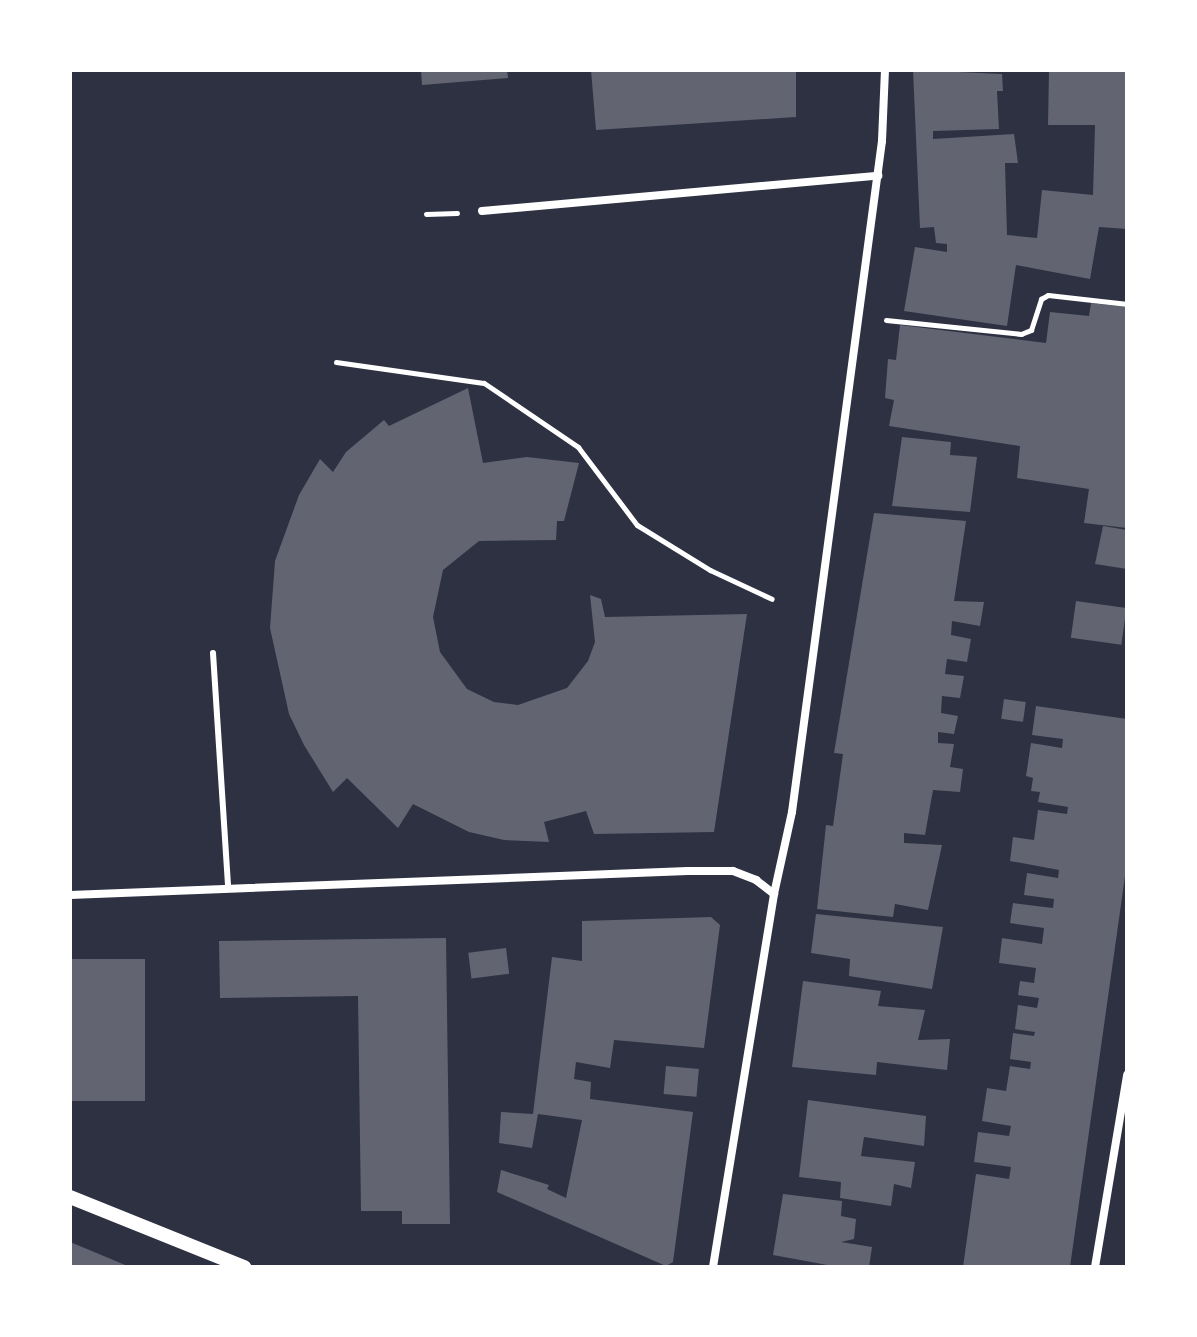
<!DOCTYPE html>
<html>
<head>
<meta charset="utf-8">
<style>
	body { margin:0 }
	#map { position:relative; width:1197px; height:1337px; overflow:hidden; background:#2d3142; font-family:"Asap Condensed",sans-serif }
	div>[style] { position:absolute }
	.building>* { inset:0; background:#626471; transform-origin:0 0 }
	.path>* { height:5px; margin:-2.5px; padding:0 2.5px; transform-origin:2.5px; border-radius:2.5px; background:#fff }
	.service>* { height:6px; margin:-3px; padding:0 3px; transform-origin:3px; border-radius:3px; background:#fff }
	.minor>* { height:8px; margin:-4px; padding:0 4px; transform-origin:4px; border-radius:4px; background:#fff }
	.tertiary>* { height:14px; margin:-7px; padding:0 7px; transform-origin:7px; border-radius:7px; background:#fff }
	span { translate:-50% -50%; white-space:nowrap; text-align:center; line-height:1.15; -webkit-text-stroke:6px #fff; paint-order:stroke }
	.frame { position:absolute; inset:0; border:72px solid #fff; pointer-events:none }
</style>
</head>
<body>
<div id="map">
	<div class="building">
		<i style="clip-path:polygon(421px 70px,507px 70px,508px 78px,422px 85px)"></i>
		<i style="clip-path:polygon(591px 70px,796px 70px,796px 117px,596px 130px)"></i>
		<i style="clip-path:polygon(913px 70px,1002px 74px,1003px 91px,997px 91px,999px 129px,933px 131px,933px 139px,1014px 134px,1018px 163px,1005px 163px,1007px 235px,1037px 238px,1042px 190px,1093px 195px,1095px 125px,1048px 125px,1049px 70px,1127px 70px,1127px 229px,1099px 227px,1090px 279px,1016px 265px,1007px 326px,904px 311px,915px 247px,947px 252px,947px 244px,936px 243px,934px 227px,920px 228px)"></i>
		<i style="clip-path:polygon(1091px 303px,1127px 307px,1127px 528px,1084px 523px,1089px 489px,1017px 478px,1020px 446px,889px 426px,894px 400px,885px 398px,888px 359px,896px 360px,900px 325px,1046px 343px,1050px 312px,1089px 316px)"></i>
		<i style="clip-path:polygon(468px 388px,483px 463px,527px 457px,579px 463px,564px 521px,557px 521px,556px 540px,479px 541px,443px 570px,433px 617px,440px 652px,467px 689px,494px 702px,518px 705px,567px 688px,588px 661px,595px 642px,590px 595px,601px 599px,605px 617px,747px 614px,714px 832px,594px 834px,586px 811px,544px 822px,549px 842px,504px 840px,469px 832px,413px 804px,398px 828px,347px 778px,333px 792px,304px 745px,289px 714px,270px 628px,275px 561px,299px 495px,320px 459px,333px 472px,346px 452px,384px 420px,389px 426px)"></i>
		<i style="clip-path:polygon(902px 437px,951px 442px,950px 455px,977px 457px,970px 512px,892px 506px)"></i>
		<i style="clip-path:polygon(874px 513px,966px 521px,954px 601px,984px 602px,980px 626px,952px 621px,951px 635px,971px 639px,967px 662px,947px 659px,945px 674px,964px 676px,960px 698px,942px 696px,941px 713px,958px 716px,954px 734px,938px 732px,938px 743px,954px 744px,950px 767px,963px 769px,960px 792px,933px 790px,925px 835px,904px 833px,904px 843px,942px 845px,928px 910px,895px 904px,893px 917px,817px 909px,826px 825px,833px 826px,843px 754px,834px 753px)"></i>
		<i style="clip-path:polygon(1103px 526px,1127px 530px,1127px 569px,1095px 564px)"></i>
		<i style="left:1076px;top:601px;width:51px;height:37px;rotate:8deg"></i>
		<i style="left:1004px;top:699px;width:22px;height:20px;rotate:8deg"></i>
		<i style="clip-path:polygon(1036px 706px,1127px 719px,1127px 862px,1070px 1267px,963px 1267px,976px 1174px,1009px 1179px,1011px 1167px,974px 1162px,978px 1132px,1009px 1136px,1011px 1126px,982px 1121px,987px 1088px,1006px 1091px,1010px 1066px,1030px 1069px,1031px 1062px,1010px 1059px,1013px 1033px,1034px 1036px,1035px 1032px,1015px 1029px,1018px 1005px,1037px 1008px,1039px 998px,1018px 995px,1020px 981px,1034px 983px,1036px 968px,999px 963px,1002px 938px,1042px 944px,1044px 928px,1010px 923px,1013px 903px,1053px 908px,1054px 899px,1024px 895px,1027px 873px,1058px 878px,1059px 870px,1010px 861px,1013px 837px,1034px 840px,1038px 810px,1067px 814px,1068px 807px,1038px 802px,1040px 792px,1031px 791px,1033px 778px,1026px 776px,1031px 743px,1062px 748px,1063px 739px,1032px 735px)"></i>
		<i style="clip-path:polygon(816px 914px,943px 927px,932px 989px,849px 976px,850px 959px,811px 953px)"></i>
		<i style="clip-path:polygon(711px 917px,720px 925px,704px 1048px,614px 1040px,610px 1068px,576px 1062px,574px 1079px,591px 1082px,590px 1099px,693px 1112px,673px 1262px,666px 1266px,497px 1192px,501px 1170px,549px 1185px,547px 1189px,566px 1198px,582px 1120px,538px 1114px,532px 1148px,499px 1143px,501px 1112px,533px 1114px,552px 957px,582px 961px,582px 921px)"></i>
		<i style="clip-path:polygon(446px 938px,450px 1224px,402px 1224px,402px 1211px,361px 1211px,358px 996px,220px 998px,219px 941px)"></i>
		<i style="left:506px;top:948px;width:26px;height:38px;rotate:83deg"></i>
		<i style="left:70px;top:959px;width:75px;height:142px"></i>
		<i style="clip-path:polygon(803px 981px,881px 991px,878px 1006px,925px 1010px,918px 1040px,950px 1039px,947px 1070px,877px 1062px,876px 1075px,792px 1067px)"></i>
		<i style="left:666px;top:1066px;width:33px;height:28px;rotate:5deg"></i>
		<i style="clip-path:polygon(808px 1100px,926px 1116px,924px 1146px,864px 1137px,861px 1156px,915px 1162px,911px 1188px,894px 1184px,891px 1206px,840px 1198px,841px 1182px,799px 1177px)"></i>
		<i style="clip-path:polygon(783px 1194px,842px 1201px,841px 1216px,856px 1219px,854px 1239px,841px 1242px,872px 1247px,869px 1267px,838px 1267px,773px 1255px)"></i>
		<i style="clip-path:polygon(70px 1242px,87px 1249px,130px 1267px,70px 1267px)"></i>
	</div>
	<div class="path">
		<i style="left:426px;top:214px;width:31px;rotate:-2deg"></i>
		<i style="left:886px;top:320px;width:136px;rotate:5.9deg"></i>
		<i style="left:1021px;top:334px;width:11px;rotate:-22deg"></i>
		<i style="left:1031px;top:330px;width:33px;rotate:-72deg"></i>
		<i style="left:1041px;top:299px;width:8px;rotate:-30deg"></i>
		<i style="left:1048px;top:295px;width:80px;rotate:6.5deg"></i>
		<i style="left:336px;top:362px;width:149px;rotate:8.1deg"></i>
		<i style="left:484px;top:383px;width:114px;rotate:34.2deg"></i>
		<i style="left:578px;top:447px;width:98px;rotate:52.9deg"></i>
		<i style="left:637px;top:525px;width:86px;rotate:31.7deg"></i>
		<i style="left:710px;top:570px;width:68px;rotate:25.1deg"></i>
	</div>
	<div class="service">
		<i style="left:213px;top:653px;width:235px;rotate:86.3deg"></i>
	</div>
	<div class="minor">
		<i style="left:482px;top:211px;width:398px;rotate:-5.1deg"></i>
		<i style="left:70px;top:895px;width:618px;rotate:-2.22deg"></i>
		<i style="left:688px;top:871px;width:45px"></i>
		<i style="left:733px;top:871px;width:25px;rotate:21deg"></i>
		<i style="left:756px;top:880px;width:23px;rotate:38deg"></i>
		<i style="left:713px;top:1267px;width:378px;rotate:-80.7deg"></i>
		<i style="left:774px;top:894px;width:84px;rotate:-77.6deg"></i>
		<i style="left:792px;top:812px;width:677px;rotate:-82.36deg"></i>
		<i style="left:882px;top:141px;width:71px;rotate:-87.6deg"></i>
		<i style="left:1095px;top:1267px;width:195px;rotate:-80.5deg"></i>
	</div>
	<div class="tertiary">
		<i style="left:70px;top:1197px;width:188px;rotate:21.9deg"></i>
	</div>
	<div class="frame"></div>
</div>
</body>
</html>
